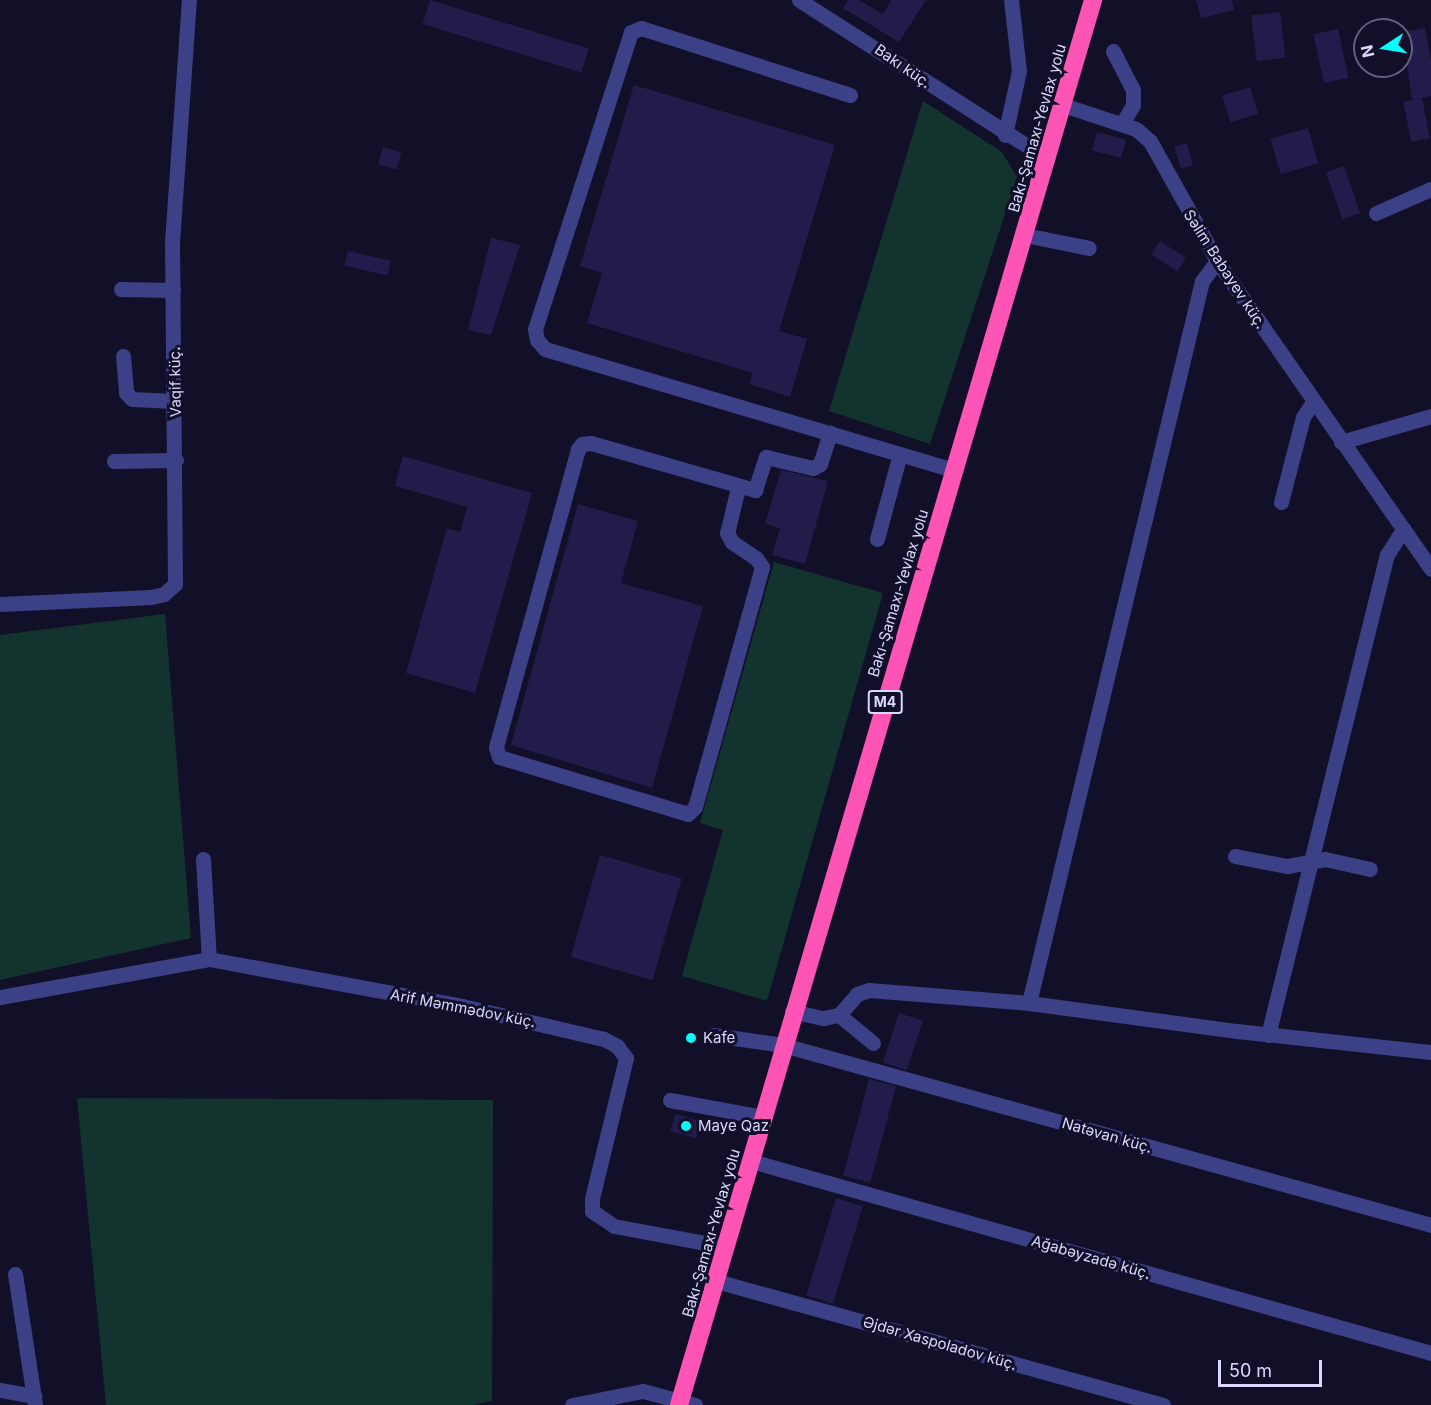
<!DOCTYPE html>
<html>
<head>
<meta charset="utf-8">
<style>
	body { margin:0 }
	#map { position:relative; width:1431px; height:1405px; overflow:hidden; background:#121029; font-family:Inter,sans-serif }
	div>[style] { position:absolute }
	.green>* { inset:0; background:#13332f }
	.building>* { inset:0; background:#211c49; transform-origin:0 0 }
	.minor>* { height:15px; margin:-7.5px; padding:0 7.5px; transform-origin:7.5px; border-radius:7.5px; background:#3c4087 }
	.highway>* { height:18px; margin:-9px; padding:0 9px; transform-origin:9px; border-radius:9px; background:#fe54b5 }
	.dots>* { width:16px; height:16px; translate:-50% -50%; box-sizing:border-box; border:3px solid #121029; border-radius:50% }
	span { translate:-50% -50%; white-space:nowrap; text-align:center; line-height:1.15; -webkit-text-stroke:6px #121029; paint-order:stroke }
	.shield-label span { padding:2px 4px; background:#121029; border:2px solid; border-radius:4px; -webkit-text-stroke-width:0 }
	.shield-label { font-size:14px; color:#d9d8ff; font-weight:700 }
	.street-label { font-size:15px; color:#d9d8ff }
	.poi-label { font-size:15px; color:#d9d8ff }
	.left { translate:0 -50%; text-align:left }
	.north { position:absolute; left:1353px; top:18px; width:60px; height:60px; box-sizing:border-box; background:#121029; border:2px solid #62607f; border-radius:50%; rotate:258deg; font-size:16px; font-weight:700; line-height:24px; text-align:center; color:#d9d8ff }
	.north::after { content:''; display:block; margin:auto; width:21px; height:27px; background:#06fbfd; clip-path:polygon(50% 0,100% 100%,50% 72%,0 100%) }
	.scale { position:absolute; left:1218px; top:1360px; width:104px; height:27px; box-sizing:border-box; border:3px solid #d9d8ff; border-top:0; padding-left:8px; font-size:18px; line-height:21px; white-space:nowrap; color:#d9d8ff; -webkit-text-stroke:4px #121029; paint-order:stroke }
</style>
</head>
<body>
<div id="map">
	<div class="green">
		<i style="clip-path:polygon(923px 101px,1002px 152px,1017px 177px,930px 444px,829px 411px)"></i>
		<i style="clip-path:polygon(774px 562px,883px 593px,767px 1001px,682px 976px,723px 830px,700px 823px)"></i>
		<i style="clip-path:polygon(165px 614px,191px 938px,0 980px,0 635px)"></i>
		<i style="clip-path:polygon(77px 1098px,493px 1100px,492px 1401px,473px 1405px,106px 1405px)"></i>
	</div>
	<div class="building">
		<i style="left:430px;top:0;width:166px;height:25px;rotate:17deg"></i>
		<i style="clip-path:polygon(848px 0,859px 0,883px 14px,891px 0,926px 0,899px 42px,843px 8px)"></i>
		<i style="clip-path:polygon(1196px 0,1232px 0,1234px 10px,1201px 18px)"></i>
		<i style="left:1280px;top:12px;width:46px;height:29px;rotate:83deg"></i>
		<i style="clip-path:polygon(1425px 28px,1431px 60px,1431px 96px,1412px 100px,1402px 32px)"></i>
		<i style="left:1338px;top:29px;width:50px;height:25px;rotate:78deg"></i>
		<i style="clip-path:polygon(634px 85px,835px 145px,779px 331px,807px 339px,790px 397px,749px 384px,753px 373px,587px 323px,602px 273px,580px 266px)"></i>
		<i style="left:1250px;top:87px;width:28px;height:29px;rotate:73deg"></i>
		<i style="left:1422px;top:98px;width:41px;height:19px;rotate:79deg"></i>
		<i style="left:1308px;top:128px;width:37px;height:39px;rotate:74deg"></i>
		<i style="left:1097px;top:132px;width:30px;height:19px;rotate:15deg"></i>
		<i style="left:1187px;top:143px;width:23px;height:13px;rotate:75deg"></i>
		<i style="left:383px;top:147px;width:19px;height:18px;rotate:16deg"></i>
		<i style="left:1344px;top:166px;width:50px;height:19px;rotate:71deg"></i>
		<i style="clip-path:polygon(491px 238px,520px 245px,491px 335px,468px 330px)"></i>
		<i style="left:1160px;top:241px;width:31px;height:16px;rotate:33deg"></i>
		<i style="left:348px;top:251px;width:44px;height:15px;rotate:13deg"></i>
		<i style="clip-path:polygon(403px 456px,532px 493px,475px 693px,406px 673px,447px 528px,460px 532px,467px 507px,395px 486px)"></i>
		<i style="clip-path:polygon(781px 470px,828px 481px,805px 564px,772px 555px,780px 528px,765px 524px)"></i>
		<i style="clip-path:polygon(578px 504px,638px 521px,621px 583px,703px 606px,652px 788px,511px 745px)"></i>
		<i style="left:600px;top:855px;width:85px;height:106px;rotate:16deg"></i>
		<i style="left:899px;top:1013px;width:25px;height:52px;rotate:18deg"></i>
		<i style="left:869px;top:1079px;width:28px;height:100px;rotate:15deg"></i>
		<i style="left:675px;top:1114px;width:27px;height:18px;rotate:15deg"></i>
		<i style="left:836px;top:1198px;width:28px;height:102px;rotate:17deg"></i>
	</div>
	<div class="minor">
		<i style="left:799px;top:0;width:295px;rotate:32.6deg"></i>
		<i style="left:1113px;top:51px;width:44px;rotate:62.9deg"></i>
		<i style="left:1133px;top:90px;width:15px;rotate:90deg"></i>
		<i style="left:1133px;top:105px;width:22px;rotate:120deg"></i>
		<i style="left:850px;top:95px;width:219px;rotate:-162.2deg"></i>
		<i style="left:641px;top:28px;width:11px;rotate:158deg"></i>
		<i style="left:631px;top:32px;width:312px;rotate:107.9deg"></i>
		<i style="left:535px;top:329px;width:11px;rotate:80deg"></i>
		<i style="left:537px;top:340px;width:12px;rotate:48deg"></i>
		<i style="left:545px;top:349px;width:427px;rotate:16.5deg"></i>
		<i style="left:1063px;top:105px;width:77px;rotate:18.2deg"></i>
		<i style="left:1136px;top:129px;width:18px;rotate:41deg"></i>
		<i style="left:1150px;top:141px;width:137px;rotate:60.8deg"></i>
		<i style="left:1217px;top:261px;width:375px;rotate:55.2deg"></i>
		<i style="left:1005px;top:135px;width:66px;rotate:-77.7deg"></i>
		<i style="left:1019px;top:71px;width:71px;rotate:-96.4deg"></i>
		<i style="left:1376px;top:213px;width:60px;rotate:-23.6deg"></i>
		<i style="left:1025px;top:235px;width:65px;rotate:11.5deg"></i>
		<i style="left:121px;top:289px;width:52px;rotate:1.1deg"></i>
		<i style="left:123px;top:356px;width:37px;rotate:85deg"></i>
		<i style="left:126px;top:393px;width:8px;rotate:45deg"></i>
		<i style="left:132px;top:399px;width:43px;rotate:2.7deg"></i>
		<i style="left:1341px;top:442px;width:94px;rotate:-16.1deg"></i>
		<i style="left:114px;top:461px;width:62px;rotate:-0.9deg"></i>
		<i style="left:738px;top:488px;width:46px;rotate:103.7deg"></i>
		<i style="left:727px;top:533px;width:10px;rotate:61deg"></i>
		<i style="left:732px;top:542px;width:29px;rotate:34deg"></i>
		<i style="left:756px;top:558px;width:11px;rotate:56deg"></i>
		<i style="left:762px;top:567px;width:249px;rotate:105.6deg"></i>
		<i style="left:695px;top:807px;width:10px;rotate:135deg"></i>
		<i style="left:688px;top:814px;width:197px;rotate:-163.2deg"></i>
		<i style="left:499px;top:757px;width:10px;rotate:-107deg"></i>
		<i style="left:496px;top:747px;width:309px;rotate:-74.6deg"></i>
		<i style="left:578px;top:449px;width:6px;rotate:-51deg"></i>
		<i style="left:582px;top:444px;width:9px;rotate:-6deg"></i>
		<i style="left:591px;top:443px;width:171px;rotate:16deg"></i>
		<i style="left:755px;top:490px;width:35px;rotate:-72deg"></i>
		<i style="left:766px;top:457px;width:48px;rotate:13.2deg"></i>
		<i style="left:813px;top:468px;width:8px;rotate:-30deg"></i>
		<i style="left:820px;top:464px;width:33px;rotate:-72deg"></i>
		<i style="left:1281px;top:502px;width:88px;rotate:-75.5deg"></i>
		<i style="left:1303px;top:417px;width:18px;rotate:-56deg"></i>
		<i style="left:877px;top:539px;width:88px;rotate:-74.9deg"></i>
		<i style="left:0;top:604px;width:151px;rotate:-2.7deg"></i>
		<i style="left:151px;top:597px;width:13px;rotate:-13deg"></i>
		<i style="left:164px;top:594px;width:15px;rotate:-42deg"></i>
		<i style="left:175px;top:584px;width:342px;rotate:-90.5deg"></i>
		<i style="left:172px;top:242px;width:243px;rotate:-86deg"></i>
		<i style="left:1235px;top:856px;width:53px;rotate:10.9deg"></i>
		<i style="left:1287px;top:866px;width:39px;rotate:-10deg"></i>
		<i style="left:1325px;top:859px;width:46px;rotate:12.5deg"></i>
		<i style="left:203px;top:859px;width:100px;rotate:86.6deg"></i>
		<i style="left:0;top:997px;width:212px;rotate:-10.3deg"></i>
		<i style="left:209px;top:959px;width:257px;rotate:10.5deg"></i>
		<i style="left:462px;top:1006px;width:146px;rotate:13.1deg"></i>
		<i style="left:604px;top:1039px;width:15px;rotate:28deg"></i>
		<i style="left:617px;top:1046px;width:15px;rotate:53deg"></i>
		<i style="left:626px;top:1058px;width:145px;rotate:103.6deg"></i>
		<i style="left:592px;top:1199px;width:12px;rotate:90deg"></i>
		<i style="left:592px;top:1211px;width:27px;rotate:34deg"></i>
		<i style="left:614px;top:1226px;width:114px;rotate:10.6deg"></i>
		<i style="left:1029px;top:1003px;width:742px;rotate:-76.53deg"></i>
		<i style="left:1202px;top:281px;width:25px;rotate:-53deg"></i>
		<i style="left:792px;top:1011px;width:32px;rotate:13deg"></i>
		<i style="left:823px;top:1018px;width:16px;rotate:-11deg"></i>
		<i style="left:839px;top:1015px;width:28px;rotate:-49deg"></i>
		<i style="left:857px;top:994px;width:13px;rotate:-18deg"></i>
		<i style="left:869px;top:990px;width:161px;rotate:4.6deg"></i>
		<i style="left:1029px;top:1003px;width:210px;rotate:7.7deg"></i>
		<i style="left:1237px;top:1031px;width:195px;rotate:6.2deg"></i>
		<i style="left:839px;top:1015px;width:44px;rotate:39.5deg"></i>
		<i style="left:713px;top:1035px;width:71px;rotate:8.1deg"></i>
		<i style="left:783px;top:1045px;width:673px;rotate:15.52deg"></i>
		<i style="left:1268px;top:1035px;width:495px;rotate:-76.1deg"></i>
		<i style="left:1387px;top:555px;width:31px;rotate:-58deg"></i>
		<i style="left:670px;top:1100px;width:95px;rotate:10.4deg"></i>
		<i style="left:751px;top:1161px;width:707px;rotate:15.77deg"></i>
		<i style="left:15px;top:1274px;width:133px;rotate:81.3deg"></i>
		<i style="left:716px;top:1281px;width:464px;rotate:15.5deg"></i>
		<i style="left:0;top:1390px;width:35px;rotate:10deg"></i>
		<i style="left:572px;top:1405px;width:72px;rotate:-11.2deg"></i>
		<i style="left:643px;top:1391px;width:54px;rotate:15.1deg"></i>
	</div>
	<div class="highway">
		<i style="left:679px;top:1405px;width:1465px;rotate:-73.58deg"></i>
	</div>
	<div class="dots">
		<i style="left:691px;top:1038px;background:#06fbfd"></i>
		<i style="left:686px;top:1126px;background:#06fbfd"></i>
	</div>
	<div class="shield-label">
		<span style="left:885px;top:702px">M4</span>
	</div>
	<div class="street-label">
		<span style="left:903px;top:66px;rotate:35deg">Bakı küç.</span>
		<span style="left:1037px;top:128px;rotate:-74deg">Bakı-Şamaxı-Yevlax yolu</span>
		<span style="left:1225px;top:269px;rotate:57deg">Səlim Babayev küç.</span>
		<span style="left:175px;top:382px;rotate:-91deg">Vaqif küç.</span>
		<span style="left:898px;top:593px;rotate:-73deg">Bakı-Şamaxı-Yevlax yolu</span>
		<span style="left:463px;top:1008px;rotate:11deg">Arif Məmmədov küç.</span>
		<span style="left:1107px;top:1135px;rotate:16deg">Natəvan küç.</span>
		<span style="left:711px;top:1233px;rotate:-74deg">Bakı-Şamaxı-Yevlax yolu</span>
		<span style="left:1091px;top:1257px;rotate:16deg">Ağabəyzadə küç.</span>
		<span style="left:940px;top:1343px;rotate:16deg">Əjdər Xaspoladov küç.</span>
	</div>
	<div class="poi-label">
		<span class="left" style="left:703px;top:1038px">Kafe</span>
		<span class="left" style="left:698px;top:1126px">Maye Qaz</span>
	</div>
	<div class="north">N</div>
	<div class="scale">50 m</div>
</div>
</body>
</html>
